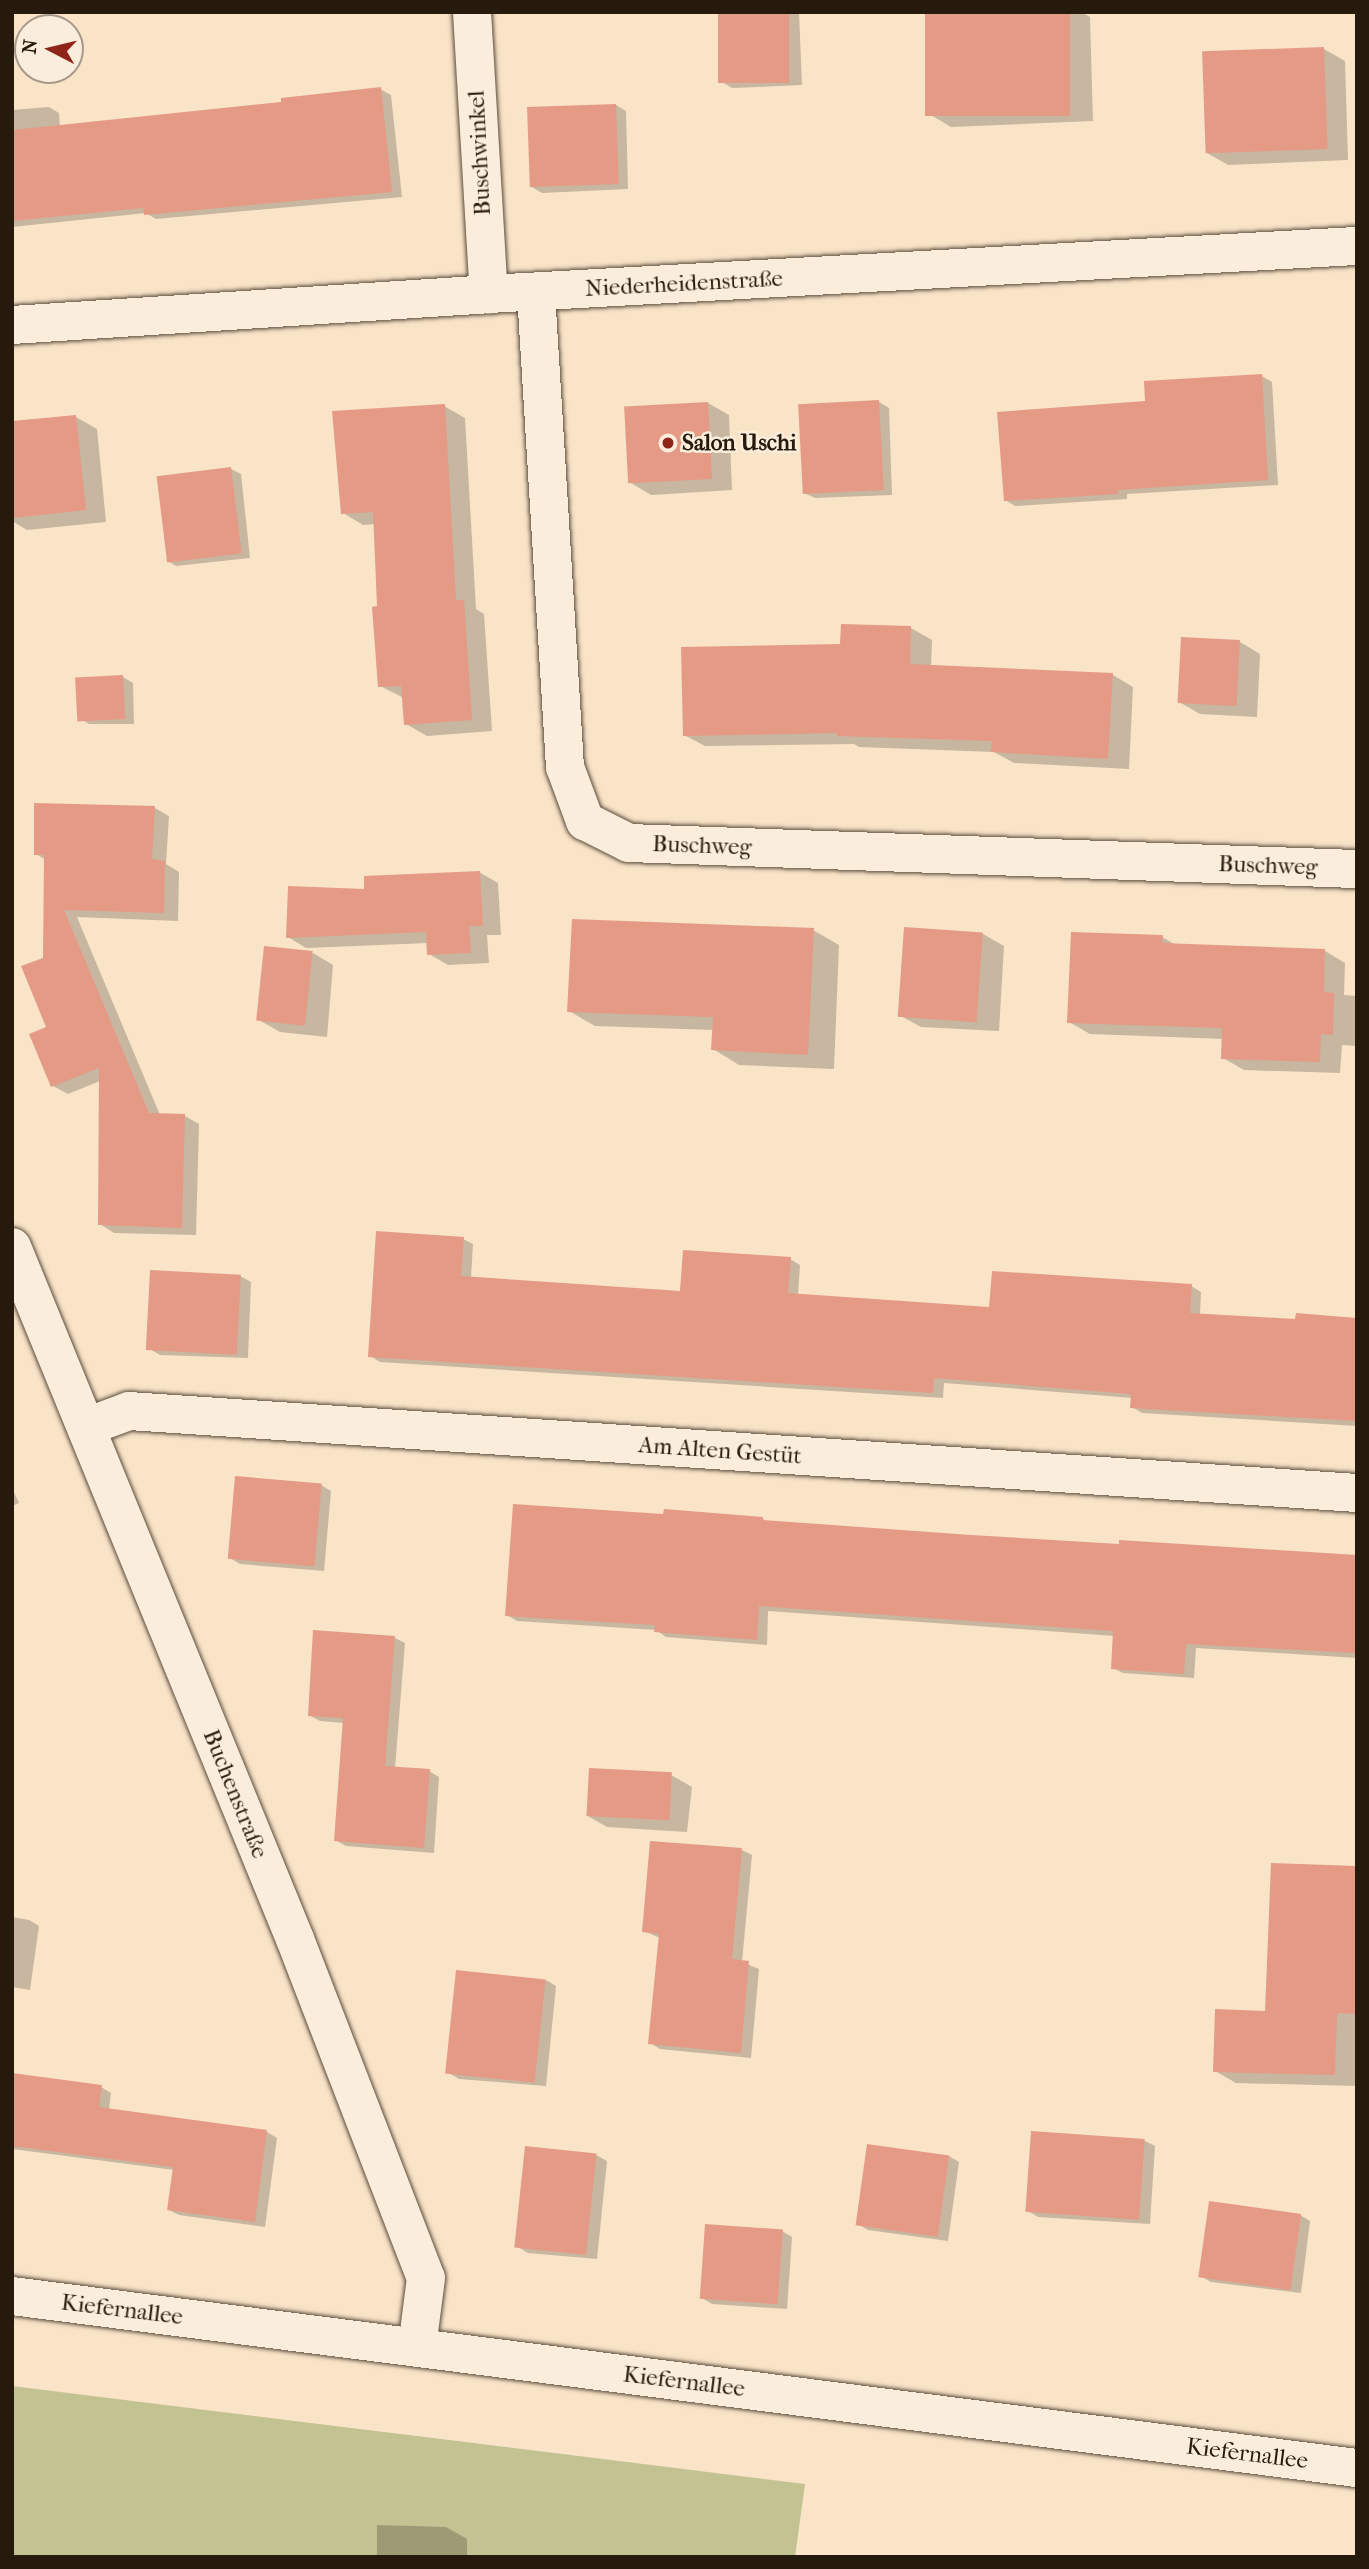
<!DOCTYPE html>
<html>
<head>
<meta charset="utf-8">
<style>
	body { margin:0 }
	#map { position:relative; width:1369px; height:2569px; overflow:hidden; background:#f9e4c8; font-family:"IM FELL French Canon",serif }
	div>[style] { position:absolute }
	.green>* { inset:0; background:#c3c293 }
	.shadow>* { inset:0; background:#0003 }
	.building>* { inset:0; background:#e59a86; transform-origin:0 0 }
	.roads { filter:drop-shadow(0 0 2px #5b4c3c) drop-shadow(0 0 2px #5b4c3c) }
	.minor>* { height:38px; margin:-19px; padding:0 19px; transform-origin:19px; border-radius:19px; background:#fbeddb }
	.tertiary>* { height:38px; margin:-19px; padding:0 19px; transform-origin:19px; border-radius:19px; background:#fbeddb }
	.dots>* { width:19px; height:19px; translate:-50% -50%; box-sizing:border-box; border:4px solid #fbeddb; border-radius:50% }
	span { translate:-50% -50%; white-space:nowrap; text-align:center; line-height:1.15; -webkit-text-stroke:5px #fbeddb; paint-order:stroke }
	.street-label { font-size:23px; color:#261a0d }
	.poi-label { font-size:23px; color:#261a0d; font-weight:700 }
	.left { translate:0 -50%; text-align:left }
	.frame { position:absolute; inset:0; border:14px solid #261a0d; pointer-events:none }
	.north { position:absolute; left:14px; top:14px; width:70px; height:70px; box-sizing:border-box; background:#fbeddb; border:2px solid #a69989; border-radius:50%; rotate:277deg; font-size:19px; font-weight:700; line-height:28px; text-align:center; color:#261a0d }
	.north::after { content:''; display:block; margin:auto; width:24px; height:32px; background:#8f2418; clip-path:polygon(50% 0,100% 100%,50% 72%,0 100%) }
</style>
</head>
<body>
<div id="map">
	<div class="green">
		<i style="clip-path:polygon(12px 2386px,805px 2484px,795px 2557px,12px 2557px)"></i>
	</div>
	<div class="shadow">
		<i style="clip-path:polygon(720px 12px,799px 12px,802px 85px,732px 88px,722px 82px)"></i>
		<i style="clip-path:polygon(926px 12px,1081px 12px,1090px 17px,1093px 121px,951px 127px,931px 115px)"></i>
		<i style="clip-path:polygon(1324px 49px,1345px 61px,1348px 160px,1228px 165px,1207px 153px)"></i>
		<i style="clip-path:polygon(380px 89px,391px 95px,402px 197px,156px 219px,146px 213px,12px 227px,12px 110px,49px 107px,59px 113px,60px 127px,283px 103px)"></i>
		<i style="clip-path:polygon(616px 105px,626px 111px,628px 189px,542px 193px,532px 187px)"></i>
		<i style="clip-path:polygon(1262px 376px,1272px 382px,1278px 485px,1127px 494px,1127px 499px,1015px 506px,1005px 500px,1147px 403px)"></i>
		<i style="clip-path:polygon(879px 402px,889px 408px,892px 495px,815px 498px,804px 493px)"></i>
		<i style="clip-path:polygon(708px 403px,729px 415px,732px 490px,651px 495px,631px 483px)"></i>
		<i style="clip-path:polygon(444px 406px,465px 418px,476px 609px,484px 614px,492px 731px,427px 736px,406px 724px,404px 698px,380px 686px,375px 524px,363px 525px,343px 513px)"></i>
		<i style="clip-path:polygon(76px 417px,97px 429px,106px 522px,27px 530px,12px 521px,12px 423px)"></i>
		<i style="clip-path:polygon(231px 469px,241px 474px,250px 558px,176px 566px,166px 560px)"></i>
		<i style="clip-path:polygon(911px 628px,932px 640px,931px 667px,1113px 675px,1133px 687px,1129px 769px,1014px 763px,994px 752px,859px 747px,854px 744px,705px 746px,684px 735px,842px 646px)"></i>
		<i style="clip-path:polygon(1240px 642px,1260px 654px,1257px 717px,1200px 714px,1179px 702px)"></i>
		<i style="clip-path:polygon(123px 677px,133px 683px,134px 724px,89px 724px,79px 718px)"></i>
		<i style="clip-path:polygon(155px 808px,169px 816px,166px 864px,179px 872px,178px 921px,77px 917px,160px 1115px,185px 1116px,199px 1124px,196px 1235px,114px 1233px,100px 1224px,100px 1081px,68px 1094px,53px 1086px,44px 959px,46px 860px,36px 854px)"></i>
		<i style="clip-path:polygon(479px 872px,498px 883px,501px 935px,487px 935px,489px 963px,448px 965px,429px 954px,428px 943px,306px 948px,288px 937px,366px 891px)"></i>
		<i style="clip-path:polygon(813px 930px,839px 945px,834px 1069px,739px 1065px,713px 1049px,714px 1030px,595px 1026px,569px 1011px)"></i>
		<i style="clip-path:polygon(983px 934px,1004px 946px,999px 1031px,921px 1027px,901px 1016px)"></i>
		<i style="clip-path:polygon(1162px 937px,1176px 945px,1325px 951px,1345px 963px,1344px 995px,1357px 996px,1357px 1046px,1342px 1045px,1340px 1073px,1244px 1070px,1223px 1058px,1224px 1039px,1090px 1034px,1069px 1022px)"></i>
		<i style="clip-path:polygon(313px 953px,333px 965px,327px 1037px,280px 1032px,259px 1020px)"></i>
		<i style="clip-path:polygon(463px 1239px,473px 1244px,471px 1278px,682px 1293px,790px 1259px,800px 1265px,798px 1295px,990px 1309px,1191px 1286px,1201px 1292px,1200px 1315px,1297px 1321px,1357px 1319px,1357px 1426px,1142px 1413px,1132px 1407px,1133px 1398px,944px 1383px,943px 1398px,380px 1362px,370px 1356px)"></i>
		<i style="clip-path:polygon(240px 1276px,251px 1282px,248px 1358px,160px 1355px,150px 1349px)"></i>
		<i style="clip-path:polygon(321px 1485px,331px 1491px,324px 1571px,240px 1564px,230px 1558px)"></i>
		<i style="clip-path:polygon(12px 1488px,19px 1503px,12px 1506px)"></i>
		<i style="clip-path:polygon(665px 1516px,763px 1519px,769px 1522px,971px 1537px,1357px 1556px,1357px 1658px,1196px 1648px,1194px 1678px,1123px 1673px,1113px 1668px,1115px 1636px,768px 1611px,767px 1645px,666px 1637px,656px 1630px,517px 1621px,507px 1615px)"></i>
		<i style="clip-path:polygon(395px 1638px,405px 1643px,395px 1768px,429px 1771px,439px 1777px,434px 1853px,346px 1846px,335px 1840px,344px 1723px,320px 1721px,309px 1715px)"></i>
		<i style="clip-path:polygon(671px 1775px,692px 1787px,687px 1832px,607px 1827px,586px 1815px)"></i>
		<i style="clip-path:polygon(742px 1850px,752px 1855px,742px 1962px,759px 1969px,751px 2058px,660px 2049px,650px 2043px,660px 1938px,644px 1931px)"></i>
		<i style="clip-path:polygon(1357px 1868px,1357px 2086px,1236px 2083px,1215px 2071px,1267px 2012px)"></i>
		<i style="clip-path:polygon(12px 1917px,29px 1920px,39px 1926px,30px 1990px,12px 1987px)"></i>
		<i style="clip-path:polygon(546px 1980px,556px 1986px,546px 2086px,459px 2079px,449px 2073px)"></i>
		<i style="clip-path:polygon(12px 2075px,101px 2087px,111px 2093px,109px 2110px,267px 2132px,277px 2138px,265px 2227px,179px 2215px,169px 2210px,174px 2170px,12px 2149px)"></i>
		<i style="clip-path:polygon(1033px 2133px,1145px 2141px,1155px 2146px,1150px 2224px,1038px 2217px,1028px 2211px)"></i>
		<i style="clip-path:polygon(869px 2146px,949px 2156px,959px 2162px,948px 2241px,868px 2230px,858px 2224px)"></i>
		<i style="clip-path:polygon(596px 2155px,607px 2161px,597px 2259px,528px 2253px,518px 2247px)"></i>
		<i style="clip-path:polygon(1300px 2215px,1310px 2221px,1301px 2293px,1211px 2282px,1201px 2276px)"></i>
		<i style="clip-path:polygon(782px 2231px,792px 2237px,787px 2309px,712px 2304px,702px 2298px)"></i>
		<i style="clip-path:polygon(377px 2525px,446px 2527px,467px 2539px,467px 2557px,377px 2557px)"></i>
	</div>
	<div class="building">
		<i style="left:718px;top:12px;width:71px;height:71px"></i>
		<i style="left:925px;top:12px;width:145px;height:104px"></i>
		<i style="left:1324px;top:47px;width:102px;height:122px;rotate:88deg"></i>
		<i style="clip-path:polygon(381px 87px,392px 192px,144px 215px,143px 208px,12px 221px,12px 130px,281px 102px,281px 98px)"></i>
		<i style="left:616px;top:104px;width:80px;height:89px;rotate:88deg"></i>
		<i style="clip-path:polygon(1262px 374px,1268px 480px,1118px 490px,1118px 494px,1004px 501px,997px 412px,1145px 401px,1144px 381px)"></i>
		<i style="left:879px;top:400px;width:90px;height:81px;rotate:87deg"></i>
		<i style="left:708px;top:402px;width:77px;height:84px;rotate:87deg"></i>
		<i style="clip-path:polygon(445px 404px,456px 600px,464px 600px,472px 720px,404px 725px,401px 686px,378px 687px,372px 607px,377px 606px,373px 512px,341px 514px,332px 411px)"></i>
		<i style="clip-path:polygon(76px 415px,86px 510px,12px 518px,12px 421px)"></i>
		<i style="left:231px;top:467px;width:87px;height:75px;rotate:83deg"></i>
		<i style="clip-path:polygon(841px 624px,911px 626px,910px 664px,1113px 673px,1108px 759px,991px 752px,992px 741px,837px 736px,837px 733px,683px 736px,681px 647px,840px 644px)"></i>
		<i style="left:1181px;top:637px;width:59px;height:66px;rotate:3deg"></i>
		<i style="left:123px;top:675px;width:44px;height:48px;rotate:87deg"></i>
		<i style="clip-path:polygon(34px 803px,155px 806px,152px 859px,165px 861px,164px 913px,64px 910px,149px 1113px,185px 1114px,182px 1228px,98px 1225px,99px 1068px,51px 1087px,29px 1034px,46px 1027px,21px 966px,43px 958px,44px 855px,34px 855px)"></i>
		<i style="clip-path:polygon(480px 871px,483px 926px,469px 926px,471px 953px,427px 955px,426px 932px,286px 938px,288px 886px,364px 889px,364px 876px)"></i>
		<i style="clip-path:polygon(572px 919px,814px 928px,808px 1055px,711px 1050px,713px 1017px,567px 1012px)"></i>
		<i style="left:904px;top:927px;width:79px;height:90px;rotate:4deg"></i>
		<i style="clip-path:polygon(1071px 932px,1163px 935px,1162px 943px,1325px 949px,1324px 992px,1334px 993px,1333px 1035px,1321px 1034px,1320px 1062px,1221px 1059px,1222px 1028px,1067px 1023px)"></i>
		<i style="left:264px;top:946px;width:49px;height:75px;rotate:6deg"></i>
		<i style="clip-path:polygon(376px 1231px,464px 1237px,461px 1276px,680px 1291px,683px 1250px,791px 1257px,788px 1293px,989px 1307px,992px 1271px,1192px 1284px,1190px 1313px,1295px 1319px,1296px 1313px,1357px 1318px,1357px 1421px,1130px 1408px,1131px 1394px,934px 1378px,933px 1393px,368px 1357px)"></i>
		<i style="left:150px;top:1270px;width:91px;height:80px;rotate:3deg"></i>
		<i style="left:235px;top:1476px;width:87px;height:83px;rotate:5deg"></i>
		<i style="clip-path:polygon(513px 1504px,663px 1514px,664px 1509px,763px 1517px,763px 1520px,971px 1535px,1119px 1544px,1119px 1540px,1357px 1555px,1357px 1653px,1186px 1644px,1184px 1674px,1111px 1669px,1113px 1631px,759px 1606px,757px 1640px,654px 1632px,655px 1625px,505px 1616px)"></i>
		<i style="clip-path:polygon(313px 1630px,395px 1636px,385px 1766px,430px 1769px,424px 1848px,334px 1841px,343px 1718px,308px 1716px)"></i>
		<i style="left:589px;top:1768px;width:83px;height:48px;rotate:3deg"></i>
		<i style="clip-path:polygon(650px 1841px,742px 1848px,732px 1959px,749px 1961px,741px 2053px,648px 2044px,659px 1934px,642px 1932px)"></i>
		<i style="clip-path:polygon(1271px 1863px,1357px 1866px,1357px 2014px,1337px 2013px,1335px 2075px,1213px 2072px,1215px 2009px,1265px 2011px)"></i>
		<i style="left:456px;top:1970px;width:90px;height:104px;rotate:6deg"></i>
		<i style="clip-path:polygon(12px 2073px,102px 2085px,99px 2107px,267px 2130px,255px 2222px,167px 2210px,173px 2167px,12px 2146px)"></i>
		<i style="left:1031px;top:2131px;width:114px;height:81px;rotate:4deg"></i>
		<i style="left:867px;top:2144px;width:83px;height:82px;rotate:8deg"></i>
		<i style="left:525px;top:2146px;width:72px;height:102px;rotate:6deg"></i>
		<i style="left:1209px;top:2201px;width:93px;height:77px;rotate:8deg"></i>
		<i style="left:705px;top:2224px;width:78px;height:75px;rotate:4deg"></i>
	</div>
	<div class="roads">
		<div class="minor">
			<i style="left:472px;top:12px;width:283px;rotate:86.6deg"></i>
			<i style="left:536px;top:293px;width:475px;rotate:86.5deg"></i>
			<i style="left:565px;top:767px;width:58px;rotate:69.7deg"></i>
			<i style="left:585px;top:821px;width:49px;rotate:26.6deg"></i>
			<i style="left:629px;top:843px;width:728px;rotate:2.05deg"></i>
			<i style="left:12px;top:1247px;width:748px;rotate:67.76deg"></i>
			<i style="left:295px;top:1939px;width:363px;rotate:68.9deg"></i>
			<i style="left:426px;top:2278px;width:70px;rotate:97.4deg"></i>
			<i style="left:86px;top:1427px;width:46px;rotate:-20.4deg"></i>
			<i style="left:129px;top:1411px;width:1231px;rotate:3.82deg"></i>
			<i style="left:12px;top:2296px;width:1356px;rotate:7.29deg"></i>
		</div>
		<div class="tertiary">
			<i style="left:12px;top:325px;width:478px;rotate:-3.7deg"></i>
			<i style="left:489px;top:294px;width:869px;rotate:-3.17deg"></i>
		</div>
	</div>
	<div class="dots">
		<i style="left:668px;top:443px;background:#8f2418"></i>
	</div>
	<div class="street-label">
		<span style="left:480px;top:153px;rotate:-93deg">Buschwinkel</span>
		<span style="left:684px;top:284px;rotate:-3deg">Niederheidenstraße</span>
		<span style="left:702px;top:846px;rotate:2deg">Buschweg</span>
		<span style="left:1268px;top:866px;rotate:2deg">Buschweg</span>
		<span style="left:720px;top:1451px;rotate:4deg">Am Alten Gestüt</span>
		<span style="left:235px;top:1794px;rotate:68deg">Buchenstraße</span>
		<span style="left:122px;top:2310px;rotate:7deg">Kiefernallee</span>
		<span style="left:684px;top:2382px;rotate:7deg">Kiefernallee</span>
		<span style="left:1247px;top:2454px;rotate:7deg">Kiefernallee</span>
	</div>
	<div class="poi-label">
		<span class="left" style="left:682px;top:443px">Salon Uschi</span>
	</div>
	<div class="frame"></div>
	<div class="north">N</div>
</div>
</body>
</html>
